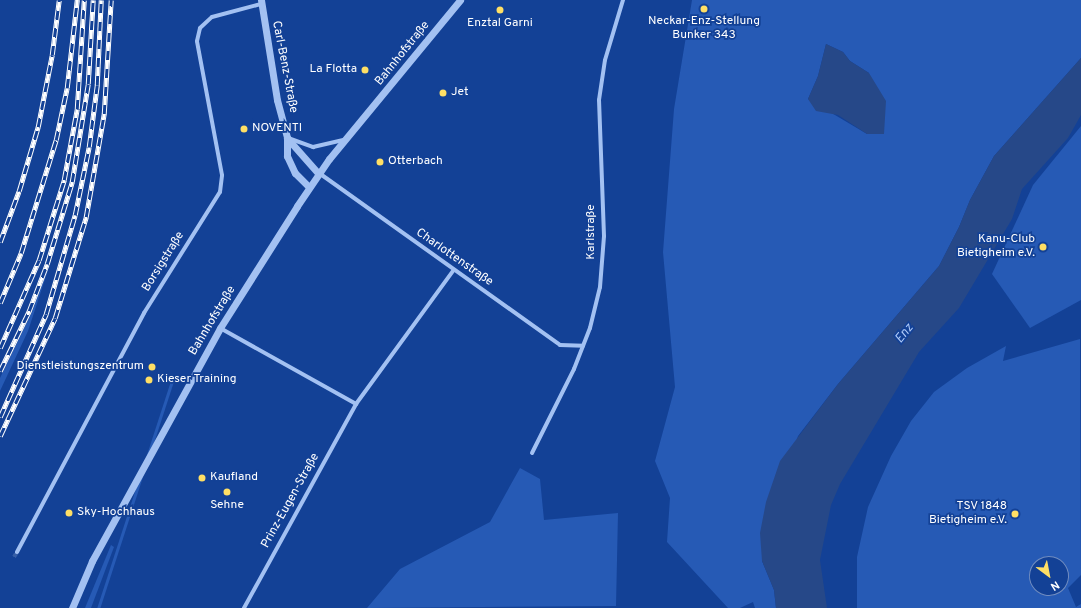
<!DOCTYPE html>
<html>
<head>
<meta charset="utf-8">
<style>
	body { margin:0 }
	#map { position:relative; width:1081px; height:608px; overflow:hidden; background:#134196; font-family:Overpass,sans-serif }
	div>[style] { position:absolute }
	.green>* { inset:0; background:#265ab5; transform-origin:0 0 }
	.water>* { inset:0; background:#264888 }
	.minor-tunnel>* { height:4px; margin-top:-2px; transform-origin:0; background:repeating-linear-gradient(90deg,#365ea6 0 4px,transparent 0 6px) }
	.minor>* { height:4px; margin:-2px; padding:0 2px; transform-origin:2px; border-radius:2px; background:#a3c1f2 }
	.tertiary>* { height:7px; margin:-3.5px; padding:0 3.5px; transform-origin:3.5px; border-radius:3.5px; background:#a3c1f2 }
	.rail>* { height:4.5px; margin-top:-2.25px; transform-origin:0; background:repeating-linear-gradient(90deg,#134196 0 9px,#fff 0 18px); box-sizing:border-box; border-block:1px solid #fff }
	.dots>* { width:11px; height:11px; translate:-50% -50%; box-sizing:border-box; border:2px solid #134196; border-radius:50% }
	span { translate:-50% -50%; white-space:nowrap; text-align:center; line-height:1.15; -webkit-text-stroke:3.5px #134196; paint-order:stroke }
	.poi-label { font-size:12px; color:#fff }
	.right { translate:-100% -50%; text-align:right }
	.left { translate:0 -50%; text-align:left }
	.street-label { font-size:12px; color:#fff }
	.water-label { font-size:13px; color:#b0cbf9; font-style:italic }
	.north { position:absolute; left:1029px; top:556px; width:40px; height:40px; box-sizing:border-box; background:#134196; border:1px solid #718dc0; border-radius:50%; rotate:148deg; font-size:11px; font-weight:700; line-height:16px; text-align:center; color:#fff }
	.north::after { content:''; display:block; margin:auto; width:14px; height:18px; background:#ffdf65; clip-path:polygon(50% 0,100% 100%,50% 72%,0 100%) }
</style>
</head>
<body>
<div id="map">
	<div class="green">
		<i style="clip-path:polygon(evenodd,692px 0,1081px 0,1081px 58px,994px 156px,970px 200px,959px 227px,939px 266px,838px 384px,798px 436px,762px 561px,774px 590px,776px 608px,755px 608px,753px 602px,740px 608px,728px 608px,667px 542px,670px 498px,655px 461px,675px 387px,663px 252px,674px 109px,692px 0,826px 44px,843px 52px,850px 61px,869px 73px,867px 134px,808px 99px,818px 76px,826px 44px)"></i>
		<i style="clip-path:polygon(1081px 126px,1081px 300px,1030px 328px,992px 274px,1033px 185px)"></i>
		<i style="clip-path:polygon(49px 267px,28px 331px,0 391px,0 378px,32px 312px)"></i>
		<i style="clip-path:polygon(evenodd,1080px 339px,1081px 575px,1068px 588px,1076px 607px,1081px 604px,1081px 608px,857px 608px,857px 557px,868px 507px,891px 456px,911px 421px,934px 392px,967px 368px,1006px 346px,1003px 361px,1080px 339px,1037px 564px,1061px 564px,1061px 588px,1037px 588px,1037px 564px)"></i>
		<i style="left:173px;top:375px;width:3px;height:264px;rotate:18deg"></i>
		<i style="clip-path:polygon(520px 468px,540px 479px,544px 520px,618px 513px,616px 606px,367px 608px,400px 569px,490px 522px)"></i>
		<i style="clip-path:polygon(111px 545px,114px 547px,91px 608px,85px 608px)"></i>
	</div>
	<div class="water">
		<i style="clip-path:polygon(826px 44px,843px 52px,850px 61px,869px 73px,886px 101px,884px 134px,867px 134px,838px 115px,816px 111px,808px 99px,818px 76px)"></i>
		<i style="clip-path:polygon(1081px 58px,1081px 115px,1068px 138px,1022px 189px,1012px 219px,959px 308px,919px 352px,840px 484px,831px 505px,820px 560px,827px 608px,776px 608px,774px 590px,762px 561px,760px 533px,766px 502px,780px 461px,838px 384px,939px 266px,959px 227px,970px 200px,994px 156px)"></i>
	</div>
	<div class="minor-tunnel">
		<i style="left:14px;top:557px;width:6px;rotate:-59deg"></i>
	</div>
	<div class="minor">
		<i style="left:288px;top:138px;width:27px;rotate:20deg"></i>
		<i style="left:313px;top:147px;width:31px;rotate:-13deg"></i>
		<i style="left:319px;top:173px;width:296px;rotate:35.5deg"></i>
		<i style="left:560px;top:345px;width:23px;rotate:2deg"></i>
		<i style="left:220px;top:328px;width:156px;rotate:29.2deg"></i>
		<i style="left:532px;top:453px;width:94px;rotate:-63.4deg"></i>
		<i style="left:574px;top:369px;width:44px;rotate:-68.7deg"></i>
		<i style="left:590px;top:328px;width:42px;rotate:-76.3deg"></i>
		<i style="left:600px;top:287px;width:51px;rotate:-85.5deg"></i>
		<i style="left:604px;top:236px;width:136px;rotate:-92.1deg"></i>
		<i style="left:599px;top:100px;width:40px;rotate:-81.5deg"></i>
		<i style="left:605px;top:60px;width:63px;rotate:-73.3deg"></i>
		<i style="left:17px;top:552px;width:271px;rotate:-62deg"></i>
		<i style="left:144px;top:313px;width:143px;rotate:-57.9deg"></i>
		<i style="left:220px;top:192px;width:17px;rotate:-83deg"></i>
		<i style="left:222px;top:175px;width:136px;rotate:-100.6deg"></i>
		<i style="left:197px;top:41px;width:13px;rotate:-77deg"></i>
		<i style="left:200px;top:28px;width:16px;rotate:-43deg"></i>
		<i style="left:212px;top:17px;width:51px;rotate:-14.9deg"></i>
		<i style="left:244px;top:608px;width:233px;rotate:-61.2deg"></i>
		<i style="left:356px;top:404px;width:165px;rotate:-53.9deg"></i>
	</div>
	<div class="tertiary">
		<i style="left:261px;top:0;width:101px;rotate:80.9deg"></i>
		<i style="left:277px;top:100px;width:39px;rotate:75deg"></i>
		<i style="left:287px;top:138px;width:18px;rotate:90deg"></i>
		<i style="left:287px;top:156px;width:19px;rotate:65deg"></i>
		<i style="left:295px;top:173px;width:20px;rotate:45deg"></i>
		<i style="left:287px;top:138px;width:47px;rotate:48.5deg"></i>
		<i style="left:72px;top:608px;width:51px;rotate:-66.9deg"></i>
		<i style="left:92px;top:561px;width:266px;rotate:-61.2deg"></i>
		<i style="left:220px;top:328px;width:144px;rotate:-57.7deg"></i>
		<i style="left:297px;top:206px;width:57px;rotate:-55.8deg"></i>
		<i style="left:329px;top:159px;width:206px;rotate:-50.5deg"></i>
	</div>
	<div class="rail">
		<i style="left:0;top:242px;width:54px;rotate:-69.6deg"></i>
		<i style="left:19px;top:191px;width:67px;rotate:-73.5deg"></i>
		<i style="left:38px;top:127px;width:73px;rotate:-79deg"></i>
		<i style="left:52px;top:55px;width:55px;rotate:-82.7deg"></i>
		<i style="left:0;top:303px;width:54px;rotate:-67.2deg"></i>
		<i style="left:21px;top:253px;width:118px;rotate:-72.8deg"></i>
		<i style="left:56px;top:140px;width:53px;rotate:-78.1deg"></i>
		<i style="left:67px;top:88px;width:89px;rotate:-83.5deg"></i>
		<i style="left:0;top:348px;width:96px;rotate:-66.1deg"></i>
		<i style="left:39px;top:260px;width:84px;rotate:-72.6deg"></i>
		<i style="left:64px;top:180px;width:72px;rotate:-79.6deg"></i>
		<i style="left:77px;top:109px;width:109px;rotate:-86.3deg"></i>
		<i style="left:0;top:371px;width:67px;rotate:-64.2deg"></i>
		<i style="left:29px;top:311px;width:50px;rotate:-69deg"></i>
		<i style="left:47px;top:264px;width:86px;rotate:-73deg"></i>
		<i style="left:72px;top:182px;width:99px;rotate:-80.7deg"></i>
		<i style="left:88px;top:84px;width:84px;rotate:-86.6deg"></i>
		<i style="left:0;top:417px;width:113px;rotate:-65.9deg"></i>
		<i style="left:46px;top:314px;width:103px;rotate:-73.7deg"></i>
		<i style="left:75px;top:215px;width:69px;rotate:-78.4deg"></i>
		<i style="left:89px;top:147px;width:63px;rotate:-82.6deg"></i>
		<i style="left:97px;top:85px;width:85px;rotate:-87.3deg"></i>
		<i style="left:0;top:436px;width:130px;rotate:-65deg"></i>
		<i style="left:55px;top:318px;width:106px;rotate:-72.9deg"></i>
		<i style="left:86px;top:217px;width:105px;rotate:-80.1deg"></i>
		<i style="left:104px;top:114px;width:114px;rotate:-86.5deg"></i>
	</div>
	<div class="dots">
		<i style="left:704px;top:9px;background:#ffdf65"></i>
		<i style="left:500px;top:10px;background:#ffdf65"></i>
		<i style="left:365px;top:70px;background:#ffdf65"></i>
		<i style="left:443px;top:93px;background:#ffdf65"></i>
		<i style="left:244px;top:129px;background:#ffdf65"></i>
		<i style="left:380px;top:162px;background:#ffdf65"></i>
		<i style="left:1043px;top:247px;background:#ffdf65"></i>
		<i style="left:152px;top:367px;background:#ffdf65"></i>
		<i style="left:149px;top:380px;background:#ffdf65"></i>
		<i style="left:202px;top:478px;background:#ffdf65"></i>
		<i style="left:227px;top:492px;background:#ffdf65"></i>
		<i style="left:69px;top:513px;background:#ffdf65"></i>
		<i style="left:1015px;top:514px;background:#ffdf65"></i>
	</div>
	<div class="poi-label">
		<span style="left:704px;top:29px">Neckar-Enz-Stellung<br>Bunker 343</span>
		<span style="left:500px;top:24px">Enztal Garni</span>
		<span class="right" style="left:357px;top:70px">La Flotta</span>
		<span class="left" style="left:451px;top:93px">Jet</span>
		<span class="left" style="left:252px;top:129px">NOVENTI</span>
		<span class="left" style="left:388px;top:162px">Otterbach</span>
		<span class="right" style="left:1035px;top:247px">Kanu-Club<br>Bietigheim e.V.</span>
		<span class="right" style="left:144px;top:367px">Dienstleistungszentrum</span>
		<span class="left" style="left:157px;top:380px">Kieser Training</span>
		<span class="left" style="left:210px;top:478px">Kaufland</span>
		<span style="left:227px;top:506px">Sehne</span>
		<span class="right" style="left:1007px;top:514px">TSV 1848<br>Bietigheim e.V.</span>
		<span class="left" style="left:77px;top:513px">Sky-Hochhaus</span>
	</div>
	<div class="street-label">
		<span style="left:403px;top:54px;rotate:-51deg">Bahnhofstraße</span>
		<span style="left:284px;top:67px;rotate:79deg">Carl-Benz-Straße</span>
		<span style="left:592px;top:232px;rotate:-90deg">Karlstraße</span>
		<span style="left:454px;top:258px;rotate:35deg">Charlottenstraße</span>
		<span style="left:164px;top:262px;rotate:-58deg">Borsigstraße</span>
		<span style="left:213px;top:321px;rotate:-59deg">Bahnhofstraße</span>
		<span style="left:291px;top:501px;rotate:-61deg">Prinz-Eugen-Straße</span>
	</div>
	<div class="water-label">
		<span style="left:905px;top:334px;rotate:-51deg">Enz</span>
	</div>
	<div class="north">N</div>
</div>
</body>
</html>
